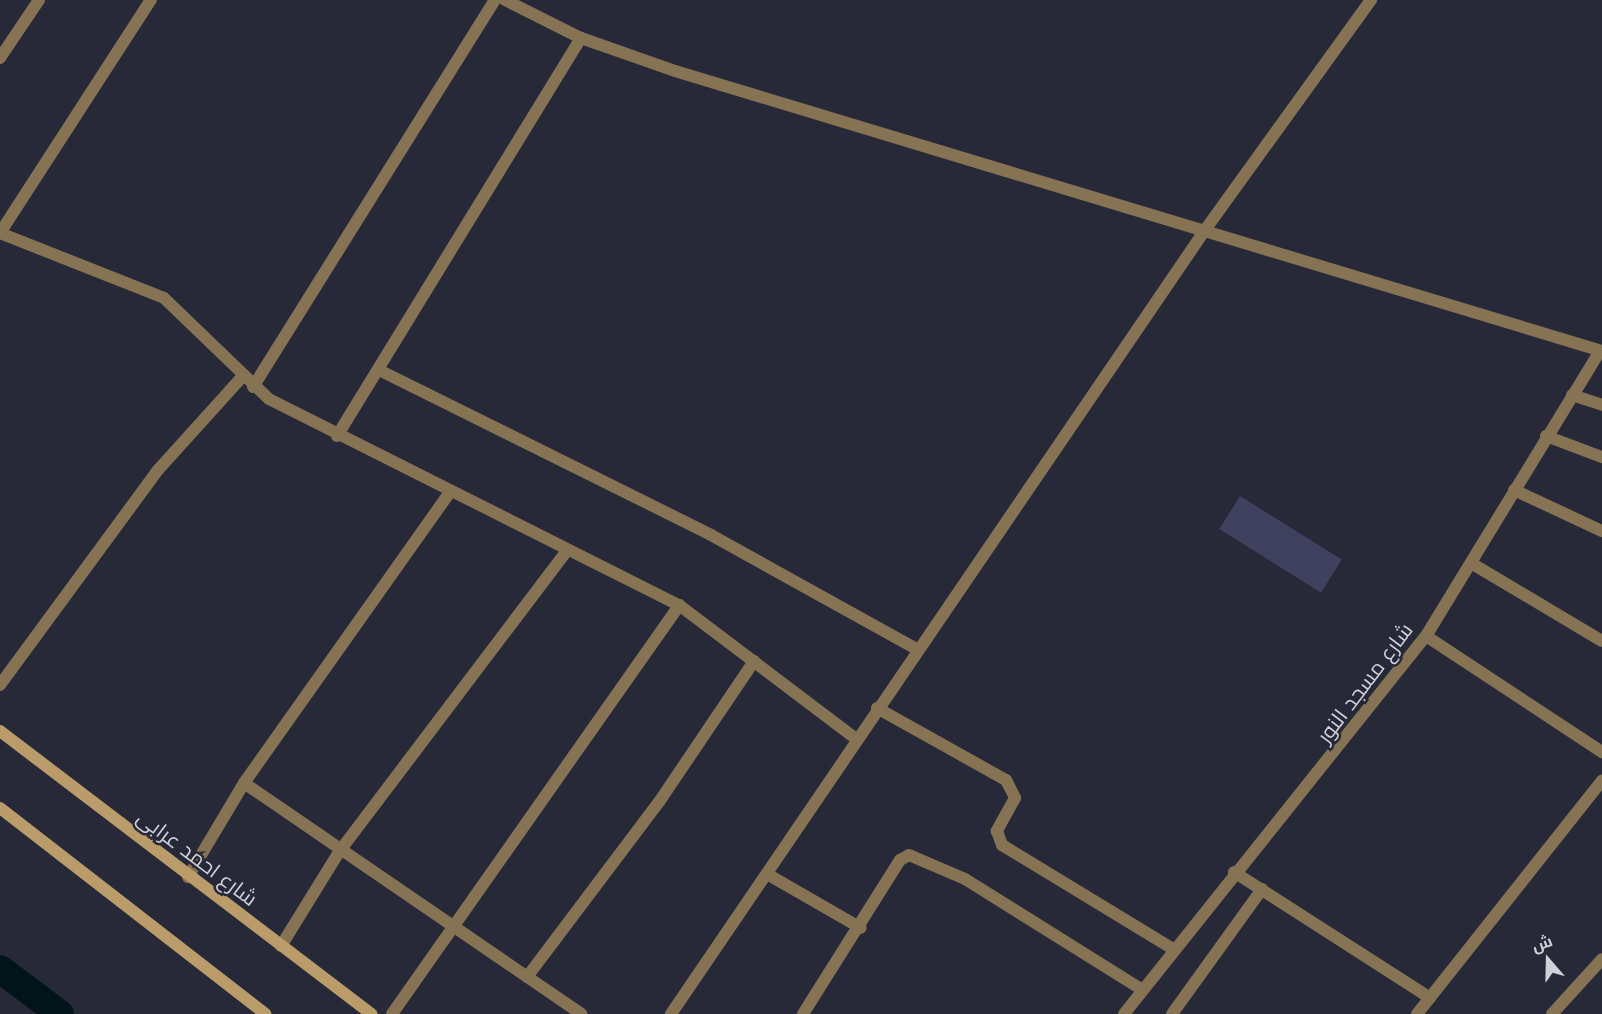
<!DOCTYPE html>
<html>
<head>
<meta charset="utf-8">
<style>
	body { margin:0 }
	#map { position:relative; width:1602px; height:1014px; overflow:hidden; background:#272938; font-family:"Libre Baskerville",Cairo,serif }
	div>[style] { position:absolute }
	.canal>* { height:28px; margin:-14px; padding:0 14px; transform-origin:14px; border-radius:14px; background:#01141a }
	.building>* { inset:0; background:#3f415f; transform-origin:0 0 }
	.street>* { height:12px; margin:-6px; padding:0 6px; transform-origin:6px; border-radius:6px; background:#857354 }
	.secondary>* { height:12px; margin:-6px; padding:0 6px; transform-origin:6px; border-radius:6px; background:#b99c6a }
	span { translate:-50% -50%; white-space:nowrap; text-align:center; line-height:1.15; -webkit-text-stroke:5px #272938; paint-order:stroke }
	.street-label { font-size:21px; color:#cfd1db }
	.north { position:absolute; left:1518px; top:930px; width:60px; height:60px; -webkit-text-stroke:4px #272938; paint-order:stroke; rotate:340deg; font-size:16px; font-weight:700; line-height:24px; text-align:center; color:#cfd1db }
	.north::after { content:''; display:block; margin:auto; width:21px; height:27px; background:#cfd1db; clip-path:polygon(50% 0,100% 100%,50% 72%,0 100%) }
</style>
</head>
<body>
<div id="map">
	<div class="canal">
		<i style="left:0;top:969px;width:75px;rotate:36.9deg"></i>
	</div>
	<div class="building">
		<i style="left:1240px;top:496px;width:120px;height:39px;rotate:32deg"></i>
	</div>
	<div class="street">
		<i style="left:505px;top:0;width:85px;rotate:26.6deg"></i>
		<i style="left:581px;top:38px;width:100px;rotate:19.3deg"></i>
		<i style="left:675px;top:71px;width:968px;rotate:16.81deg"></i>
		<i style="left:0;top:58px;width:70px;rotate:-56.1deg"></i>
		<i style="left:0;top:233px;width:176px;rotate:21.6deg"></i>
		<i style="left:164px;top:298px;width:146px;rotate:43.9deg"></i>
		<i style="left:269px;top:399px;width:459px;rotate:26.7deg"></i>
		<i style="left:679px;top:605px;width:221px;rotate:37.1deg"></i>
		<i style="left:0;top:233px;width:278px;rotate:-57.1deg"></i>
		<i style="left:381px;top:371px;width:369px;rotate:26.4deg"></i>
		<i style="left:711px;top:535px;width:235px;rotate:29deg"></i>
		<i style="left:253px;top:387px;width:456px;rotate:-58deg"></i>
		<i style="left:1572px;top:395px;width:32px;rotate:18deg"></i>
		<i style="left:337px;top:436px;width:467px;rotate:-58.5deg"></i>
		<i style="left:1546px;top:436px;width:60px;rotate:20.6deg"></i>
		<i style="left:1514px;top:490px;width:97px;rotate:25deg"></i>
		<i style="left:1471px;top:563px;width:152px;rotate:30.8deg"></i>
		<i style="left:1426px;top:636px;width:211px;rotate:33.4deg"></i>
		<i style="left:0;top:685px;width:267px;rotate:-53.7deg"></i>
		<i style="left:158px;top:470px;width:127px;rotate:-47.9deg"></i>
		<i style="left:877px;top:708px;width:148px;rotate:29.2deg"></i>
		<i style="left:1006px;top:780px;width:20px;rotate:63deg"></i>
		<i style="left:1015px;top:798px;width:38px;rotate:119deg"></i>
		<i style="left:997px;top:831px;width:15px;rotate:70deg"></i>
		<i style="left:1002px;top:845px;width:200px;rotate:31.3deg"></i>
		<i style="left:244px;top:783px;width:409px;rotate:34.4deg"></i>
		<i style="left:1234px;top:872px;width:233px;rotate:32.7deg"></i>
		<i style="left:767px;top:874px;width:108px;rotate:29.9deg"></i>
		<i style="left:188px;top:877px;width:109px;rotate:-59.2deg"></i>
		<i style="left:244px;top:783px;width:358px;rotate:-54.7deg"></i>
		<i style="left:281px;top:946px;width:110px;rotate:-58.3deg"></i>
		<i style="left:339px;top:852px;width:378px;rotate:-52.9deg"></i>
		<i style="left:527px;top:977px;width:219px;rotate:-53deg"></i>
		<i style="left:659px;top:802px;width:170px;rotate:-56deg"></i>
		<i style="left:392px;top:1014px;width:500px;rotate:-54.9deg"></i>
		<i style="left:671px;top:1014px;width:949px;rotate:-55.74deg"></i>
		<i style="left:1205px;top:230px;width:284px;rotate:-54.2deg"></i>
		<i style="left:803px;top:1014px;width:182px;rotate:-57.8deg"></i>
		<i style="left:900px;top:860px;width:10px;rotate:-29deg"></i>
		<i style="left:909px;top:855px;width:61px;rotate:23.2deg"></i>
		<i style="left:965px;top:879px;width:208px;rotate:32deg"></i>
		<i style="left:1124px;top:1014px;width:484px;rotate:-51.4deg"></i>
		<i style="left:1426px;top:636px;width:334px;rotate:-58.6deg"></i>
		<i style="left:1172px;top:1014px;width:154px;rotate:-54.2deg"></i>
		<i style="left:1417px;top:1014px;width:298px;rotate:-51.6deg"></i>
		<i style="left:1552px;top:1014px;width:74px;rotate:-47.7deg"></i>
	</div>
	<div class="secondary">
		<i style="left:0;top:731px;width:467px;rotate:37.3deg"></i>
		<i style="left:0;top:808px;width:336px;rotate:37.8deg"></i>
	</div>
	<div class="street-label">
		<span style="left:1365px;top:683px;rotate:-53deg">شارع مسجد النور</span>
		<span style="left:197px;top:858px;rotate:37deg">شارع احمد عرابى</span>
	</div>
	<div class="north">ش</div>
</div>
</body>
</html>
